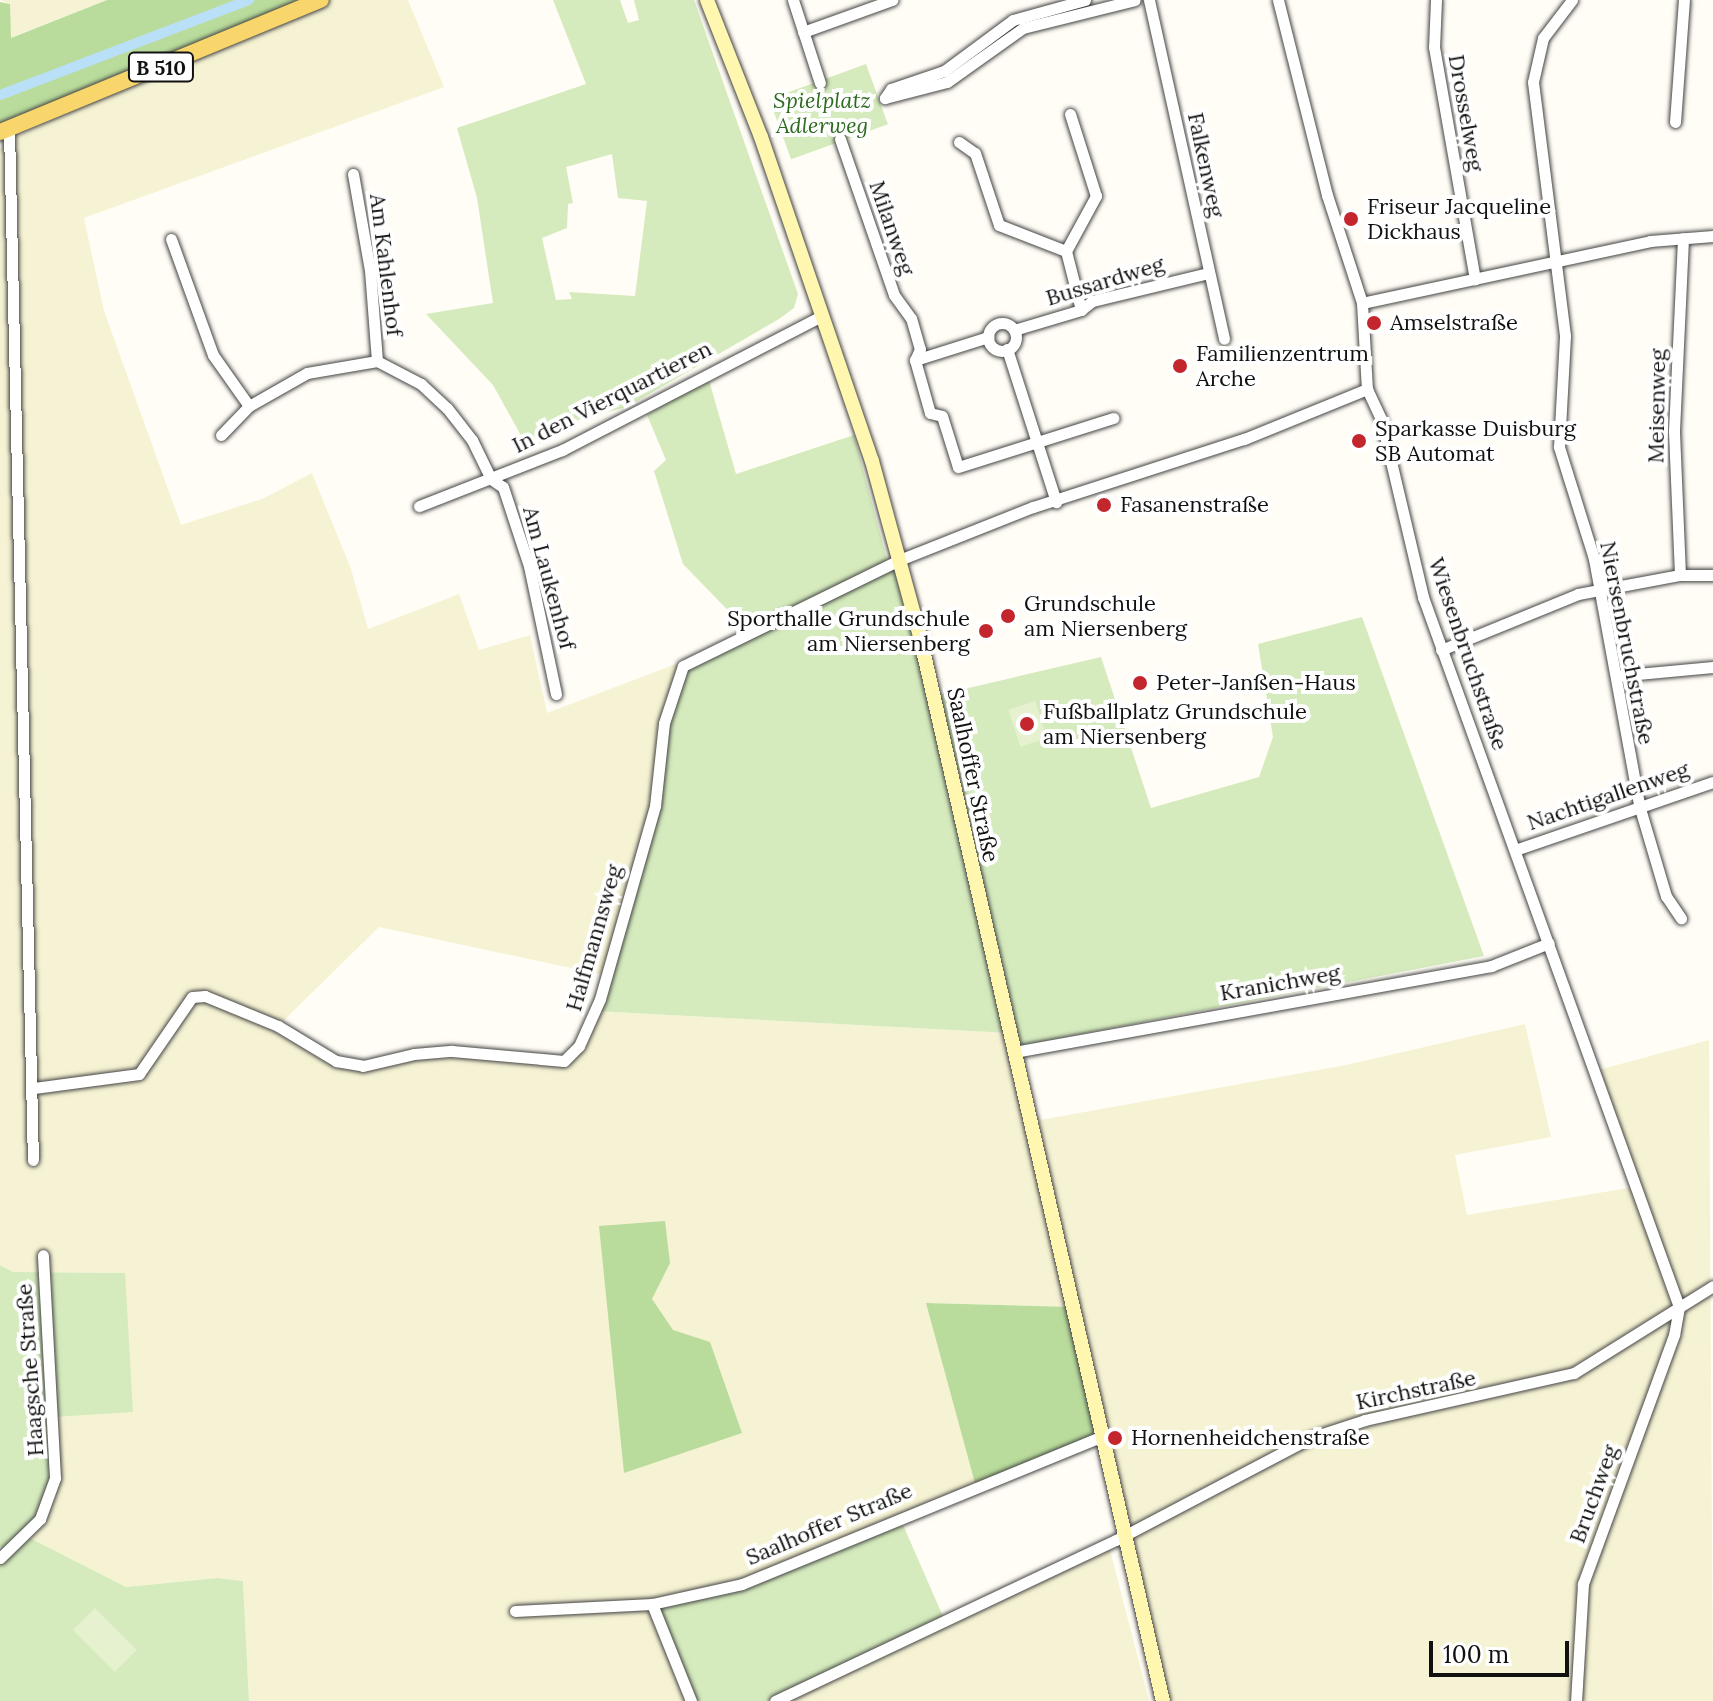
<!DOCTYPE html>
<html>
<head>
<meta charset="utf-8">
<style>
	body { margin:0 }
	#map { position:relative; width:1713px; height:1701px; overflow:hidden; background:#fffdf5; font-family:Lora,serif }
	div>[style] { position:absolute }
	.farmland>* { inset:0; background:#f6f3d4 }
	.green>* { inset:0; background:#d5ebbd; transform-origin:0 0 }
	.forest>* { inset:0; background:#b9dc9c }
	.pitch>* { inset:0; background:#e6f2cf; transform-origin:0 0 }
	.canal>* { height:10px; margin:-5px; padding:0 5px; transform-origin:5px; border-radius:5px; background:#b9e0f7 }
	.roads { filter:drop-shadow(0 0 2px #444) drop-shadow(0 0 2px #444) }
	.minor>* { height:11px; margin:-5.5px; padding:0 5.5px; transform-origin:5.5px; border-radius:5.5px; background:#fff }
	.minor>.ring { margin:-5.5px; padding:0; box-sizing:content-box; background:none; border:11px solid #fff; border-radius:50% }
	.secondary>* { height:14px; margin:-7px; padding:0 7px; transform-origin:7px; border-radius:7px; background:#fff6b0 }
	.primary>* { height:16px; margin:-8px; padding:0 8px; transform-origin:8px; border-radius:8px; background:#f9d66b }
	.dots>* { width:22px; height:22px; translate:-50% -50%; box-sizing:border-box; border:4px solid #fff; border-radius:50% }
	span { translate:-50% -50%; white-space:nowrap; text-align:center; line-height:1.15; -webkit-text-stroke:8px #fff; paint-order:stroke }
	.shield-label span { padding:2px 6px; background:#fff; border:2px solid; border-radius:6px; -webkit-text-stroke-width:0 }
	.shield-label { font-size:20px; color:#111; font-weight:700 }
	.park-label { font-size:22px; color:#2f6b1f; font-style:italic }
	.street-label { font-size:22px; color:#111 }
	.poi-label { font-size:22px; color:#111 }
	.left { translate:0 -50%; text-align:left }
	.right { translate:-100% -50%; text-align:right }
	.scale { position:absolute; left:1429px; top:1641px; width:140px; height:36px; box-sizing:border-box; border:4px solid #111; border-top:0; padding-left:10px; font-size:24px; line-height:28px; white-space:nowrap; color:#111; -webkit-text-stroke:6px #fff; paint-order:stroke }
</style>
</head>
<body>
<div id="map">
	<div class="farmland">
		<i style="clip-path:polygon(0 0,107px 0,10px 38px,10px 4px)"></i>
		<i style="clip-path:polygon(323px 0,408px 0,444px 87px,84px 218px,104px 311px,181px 525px,262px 499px,312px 473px,351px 569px,368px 629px,459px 594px,479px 650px,530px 635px,547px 713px,684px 661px,657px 802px,604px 975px,379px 927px,278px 1026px,336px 1061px,363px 1066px,414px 1054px,572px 1058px,594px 1011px,1010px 1033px,1029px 1122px,1346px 1065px,1525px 1024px,1551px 1137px,1455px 1155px,1467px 1215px,1634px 1187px,1595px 1071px,1709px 1040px,1713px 1701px,1163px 1701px,1073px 1307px,927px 1303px,976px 1487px,900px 1518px,691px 1701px,249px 1701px,243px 1581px,218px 1578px,126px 1587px,28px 1537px,54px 1417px,124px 1292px,125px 1273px,13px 1272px,0 1265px,0 149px,9px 140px)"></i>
		<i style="clip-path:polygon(1110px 1550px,1149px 1701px,787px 1701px,1074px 1565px)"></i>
	</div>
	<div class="green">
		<i style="clip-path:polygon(evenodd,553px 0,620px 0,628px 23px,639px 20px,634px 0,694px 0,798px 294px,794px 308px,779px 319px,627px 407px,578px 420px,529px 450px,493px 385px,426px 314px,493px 303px,477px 198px,457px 128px,586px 84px,553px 0,612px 154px,618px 198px,647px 201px,635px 296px,569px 292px,572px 299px,556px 300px,542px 238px,567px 228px,568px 204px,573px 203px,566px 167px,612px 154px)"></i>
		<i style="left:866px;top:64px;width:64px;height:103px;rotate:70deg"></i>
		<i style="clip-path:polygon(708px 377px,736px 474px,854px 435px,888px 563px,899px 560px,934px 696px,1101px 657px,1151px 808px,1259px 777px,1273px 737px,1258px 644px,1362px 617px,1484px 956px,1013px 1047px,1009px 1033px,594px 1011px,657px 802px,664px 723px,684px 661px,747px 630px,683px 564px,654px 471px,666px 460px,647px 415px)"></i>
		<i style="clip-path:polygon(0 1265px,13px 1272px,125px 1273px,133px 1412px,54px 1417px,57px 1460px,28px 1537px,126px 1587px,218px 1578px,243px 1581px,249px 1701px,0 1701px,0 1558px,7px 1551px,0 1546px)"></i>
		<i style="clip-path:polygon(900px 1518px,945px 1621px,775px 1701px,691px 1701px,652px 1604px,742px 1584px)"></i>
	</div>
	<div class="forest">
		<i style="clip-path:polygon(107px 0,311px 0,0 126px,0 2px,10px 4px,11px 38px)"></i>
		<i style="clip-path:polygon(665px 1221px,670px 1263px,652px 1299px,673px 1330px,710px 1342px,742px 1433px,624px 1473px,599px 1226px)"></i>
		<i style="clip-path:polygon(926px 1303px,1072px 1307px,1102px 1436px,976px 1487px)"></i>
	</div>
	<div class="pitch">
		<i style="left:1035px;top:701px;width:39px;height:28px;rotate:72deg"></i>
		<i style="left:95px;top:1608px;width:59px;height:31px;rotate:45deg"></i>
	</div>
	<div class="canal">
		<i style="left:0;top:95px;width:267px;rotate:-20.9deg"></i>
	</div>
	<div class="roads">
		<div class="minor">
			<i style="left:793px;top:0;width:87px;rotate:72deg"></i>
			<i style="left:1085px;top:0;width:75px;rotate:164.5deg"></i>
			<i style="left:1013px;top:20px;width:86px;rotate:143.5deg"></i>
			<i style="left:944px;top:71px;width:56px;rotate:161.2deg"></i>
			<i style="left:891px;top:89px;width:11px;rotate:124deg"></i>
			<i style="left:885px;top:98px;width:64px;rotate:-14.5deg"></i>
			<i style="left:947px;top:82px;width:93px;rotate:-35.4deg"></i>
			<i style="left:1023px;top:28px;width:115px;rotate:-14deg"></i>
			<i style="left:1149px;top:0;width:347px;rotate:77.5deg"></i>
			<i style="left:1278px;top:0;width:201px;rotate:75.9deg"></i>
			<i style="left:1327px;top:195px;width:114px;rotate:72deg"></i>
			<i style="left:1362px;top:303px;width:86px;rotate:86.7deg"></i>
			<i style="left:1367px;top:389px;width:33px;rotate:65deg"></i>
			<i style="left:1381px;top:419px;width:183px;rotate:76.7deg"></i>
			<i style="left:1423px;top:597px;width:755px;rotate:70.17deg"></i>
			<i style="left:1679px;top:1307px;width:28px;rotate:100deg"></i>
			<i style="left:1674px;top:1335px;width:265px;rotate:110.1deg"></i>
			<i style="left:1583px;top:1584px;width:117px;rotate:93.4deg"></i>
			<i style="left:1436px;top:0;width:47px;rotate:92.4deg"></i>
			<i style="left:1434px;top:47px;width:236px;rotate:80deg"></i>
			<i style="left:1572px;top:0;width:48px;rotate:127.3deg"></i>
			<i style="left:1543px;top:38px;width:45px;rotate:102.8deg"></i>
			<i style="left:1533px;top:82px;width:256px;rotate:82.8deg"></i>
			<i style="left:1565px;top:336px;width:111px;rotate:93.1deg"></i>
			<i style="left:1559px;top:447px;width:117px;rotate:72.6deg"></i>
			<i style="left:1594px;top:559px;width:250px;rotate:79.6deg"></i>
			<i style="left:1639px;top:805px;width:95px;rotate:73.5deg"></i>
			<i style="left:1666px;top:896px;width:27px;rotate:56deg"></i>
			<i style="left:803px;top:32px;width:95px;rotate:-19.8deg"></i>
			<i style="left:1675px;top:122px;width:122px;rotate:-85.8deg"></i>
			<i style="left:9px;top:129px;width:1031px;rotate:88.67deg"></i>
			<i style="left:840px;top:139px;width:165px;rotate:70.9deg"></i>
			<i style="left:894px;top:295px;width:29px;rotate:54deg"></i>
			<i style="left:911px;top:318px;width:32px;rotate:74deg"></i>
			<i style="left:920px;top:349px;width:12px;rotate:114deg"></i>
			<i style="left:915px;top:360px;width:55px;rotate:74.2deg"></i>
			<i style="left:930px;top:413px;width:12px;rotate:14deg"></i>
			<i style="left:942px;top:416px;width:53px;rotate:72.6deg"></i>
			<i style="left:958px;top:467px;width:163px;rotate:-17.5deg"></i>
			<i style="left:959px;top:142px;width:19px;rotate:35deg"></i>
			<i style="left:975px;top:153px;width:76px;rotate:71.6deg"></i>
			<i style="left:999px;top:225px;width:72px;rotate:21.2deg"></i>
			<i style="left:1066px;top:251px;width:61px;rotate:75.7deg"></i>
			<i style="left:353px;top:174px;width:97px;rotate:80deg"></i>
			<i style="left:370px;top:270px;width:91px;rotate:85.6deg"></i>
			<i style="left:171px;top:239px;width:123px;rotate:70.1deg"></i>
			<i style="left:213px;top:355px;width:62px;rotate:54.8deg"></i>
			<i style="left:1066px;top:251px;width:63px;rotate:-61.4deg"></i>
			<i style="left:1096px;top:196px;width:86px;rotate:-107.6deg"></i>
			<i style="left:1362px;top:303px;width:295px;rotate:-12.1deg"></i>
			<i style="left:1650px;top:241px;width:63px;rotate:-4.5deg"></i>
			<i class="ring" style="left:988px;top:323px;width:17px;height:17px"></i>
			<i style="left:1014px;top:330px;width:70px;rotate:-16.6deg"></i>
			<i style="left:1081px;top:310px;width:14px;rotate:-39deg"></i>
			<i style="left:1092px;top:301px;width:120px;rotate:-13.5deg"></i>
			<i style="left:1007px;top:349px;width:161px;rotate:72.2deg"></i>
			<i style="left:915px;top:360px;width:77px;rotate:-17.5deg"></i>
			<i style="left:221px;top:435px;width:40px;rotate:-46deg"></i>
			<i style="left:249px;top:406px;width:67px;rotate:-29.6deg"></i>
			<i style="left:307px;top:373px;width:71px;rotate:-9.7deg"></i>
			<i style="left:377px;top:361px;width:50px;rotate:27.6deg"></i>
			<i style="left:421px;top:384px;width:35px;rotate:43deg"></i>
			<i style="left:447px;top:408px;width:41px;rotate:52deg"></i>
			<i style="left:472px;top:440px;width:43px;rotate:64deg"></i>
			<i style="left:491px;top:479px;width:14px;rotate:34deg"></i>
			<i style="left:503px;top:487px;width:83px;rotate:71.8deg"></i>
			<i style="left:529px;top:566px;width:131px;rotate:78.1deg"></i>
			<i style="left:419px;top:506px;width:154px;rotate:-21.4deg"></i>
			<i style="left:562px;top:450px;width:290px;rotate:-27.3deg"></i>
			<i style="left:1680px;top:575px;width:145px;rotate:-92.4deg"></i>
			<i style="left:1674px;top:430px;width:192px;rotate:-87.3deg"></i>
			<i style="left:1441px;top:650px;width:148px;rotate:-22.2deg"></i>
			<i style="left:1578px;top:594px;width:104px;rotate:-10.6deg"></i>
			<i style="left:1680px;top:575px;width:33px"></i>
			<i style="left:1616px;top:676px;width:97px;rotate:-5.3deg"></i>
			<i style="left:1518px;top:849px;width:206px;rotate:-19deg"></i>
			<i style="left:1014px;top:1052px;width:485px;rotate:-10.2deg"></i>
			<i style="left:1491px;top:966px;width:62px;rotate:-21.6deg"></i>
			<i style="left:34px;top:1088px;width:106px;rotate:-7.6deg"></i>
			<i style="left:139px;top:1074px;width:93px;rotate:-55.5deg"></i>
			<i style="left:192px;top:997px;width:13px;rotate:-4deg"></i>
			<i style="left:205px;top:996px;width:79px;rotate:22.3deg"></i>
			<i style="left:278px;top:1026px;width:68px;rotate:31.1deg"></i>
			<i style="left:336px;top:1061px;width:27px;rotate:10deg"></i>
			<i style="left:363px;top:1066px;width:52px;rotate:-13.2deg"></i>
			<i style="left:414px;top:1054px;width:38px;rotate:-5deg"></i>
			<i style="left:452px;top:1051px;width:112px;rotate:5.1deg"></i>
			<i style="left:564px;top:1061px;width:21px;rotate:-45deg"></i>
			<i style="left:579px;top:1046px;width:51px;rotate:-65.9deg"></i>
			<i style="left:600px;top:999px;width:201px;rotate:-74.1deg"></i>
			<i style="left:655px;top:806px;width:83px;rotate:-83.8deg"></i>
			<i style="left:664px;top:723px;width:60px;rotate:-71.6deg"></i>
			<i style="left:683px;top:666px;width:241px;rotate:-26.1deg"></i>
			<i style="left:899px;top:560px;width:144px;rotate:-21.6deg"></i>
			<i style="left:1033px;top:507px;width:222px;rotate:-17.9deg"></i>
			<i style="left:1244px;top:439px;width:133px;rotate:-22.1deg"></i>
			<i style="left:0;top:1558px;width:56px;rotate:-44.3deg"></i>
			<i style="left:40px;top:1519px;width:44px;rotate:-69.9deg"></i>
			<i style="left:55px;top:1478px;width:223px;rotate:-93.1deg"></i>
			<i style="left:652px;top:1604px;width:105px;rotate:68.1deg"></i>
			<i style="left:515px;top:1611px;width:137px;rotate:-2.9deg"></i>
			<i style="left:652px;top:1604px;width:92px;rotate:-12.5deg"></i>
			<i style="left:742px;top:1584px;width:389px;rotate:-22.3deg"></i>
			<i style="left:775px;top:1701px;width:377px;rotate:-25.3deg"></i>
			<i style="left:1116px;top:1540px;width:219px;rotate:-27.7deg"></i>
			<i style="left:1310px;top:1438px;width:58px;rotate:-18.1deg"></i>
			<i style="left:1365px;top:1420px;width:214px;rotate:-12.7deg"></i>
			<i style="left:1574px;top:1373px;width:164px;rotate:-32deg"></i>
		</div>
		<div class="secondary">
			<i style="left:707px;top:0;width:147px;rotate:68.5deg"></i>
			<i style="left:761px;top:137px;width:342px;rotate:71.1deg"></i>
			<i style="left:872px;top:461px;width:182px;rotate:74.7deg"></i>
			<i style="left:920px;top:637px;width:1091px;rotate:77.14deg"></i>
		</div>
		<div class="primary">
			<i style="left:0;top:132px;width:347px;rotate:-22.4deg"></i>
		</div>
	</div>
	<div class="dots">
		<i style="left:1351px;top:219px;background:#c4262e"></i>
		<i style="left:1374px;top:323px;background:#c4262e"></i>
		<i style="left:1180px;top:366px;background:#c4262e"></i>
		<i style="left:1359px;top:441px;background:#c4262e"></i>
		<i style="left:1104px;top:505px;background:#c4262e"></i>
		<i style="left:1008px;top:616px;background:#c4262e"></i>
		<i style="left:986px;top:631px;background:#c4262e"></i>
		<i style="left:1140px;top:683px;background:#c4262e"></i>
		<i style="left:1027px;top:724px;background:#c4262e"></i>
		<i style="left:1115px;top:1438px;background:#c4262e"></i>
	</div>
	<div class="shield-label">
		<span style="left:161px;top:67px">B 510</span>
	</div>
	<div class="park-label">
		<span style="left:822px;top:113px">Spielplatz<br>Adlerweg</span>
	</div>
	<div class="street-label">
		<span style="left:1466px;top:113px;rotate:80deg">Drosselweg</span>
		<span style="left:1206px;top:165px;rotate:78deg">Falkenweg</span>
		<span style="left:892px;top:228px;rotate:71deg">Milanweg</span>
		<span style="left:386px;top:265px;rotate:83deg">Am Kahlenhof</span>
		<span style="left:1105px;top:281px;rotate:-17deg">Bussardweg</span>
		<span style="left:612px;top:397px;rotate:-27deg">In den Vierquartieren</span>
		<span style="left:1657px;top:406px;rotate:-89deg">Meisenweg</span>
		<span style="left:549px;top:578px;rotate:75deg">Am Laukenhof</span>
		<span style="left:1627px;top:643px;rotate:79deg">Niersenbruchstraße</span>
		<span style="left:1468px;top:654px;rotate:71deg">Wiesenbruchstraße</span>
		<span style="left:973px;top:775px;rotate:78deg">Saalhoffer Straße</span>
		<span style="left:1608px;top:796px;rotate:-19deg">Nachtigallenweg</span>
		<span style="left:594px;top:938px;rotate:-74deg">Halfmannsweg</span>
		<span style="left:1280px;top:983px;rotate:-10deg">Kranichweg</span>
		<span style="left:30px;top:1370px;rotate:-94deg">Haagsche Straße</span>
		<span style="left:1416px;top:1390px;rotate:-12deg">Kirchstraße</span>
		<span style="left:1594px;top:1494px;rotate:-70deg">Bruchweg</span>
		<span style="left:829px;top:1524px;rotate:-23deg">Saalhoffer Straße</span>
	</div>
	<div class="poi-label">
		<span class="left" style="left:1367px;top:219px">Friseur Jacqueline<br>Dickhaus</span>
		<span class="left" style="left:1390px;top:323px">Amselstraße</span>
		<span class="left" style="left:1196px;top:366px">Familienzentrum<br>Arche</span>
		<span class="left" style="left:1375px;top:441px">Sparkasse Duisburg<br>SB Automat</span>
		<span class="left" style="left:1120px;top:505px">Fasanenstraße</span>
		<span class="left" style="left:1024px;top:616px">Grundschule<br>am Niersenberg</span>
		<span class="right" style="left:970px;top:631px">Sporthalle Grundschule<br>am Niersenberg</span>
		<span class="left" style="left:1156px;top:683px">Peter-Janßen-Haus</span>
		<span class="left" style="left:1043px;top:724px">Fußballplatz Grundschule<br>am Niersenberg</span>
		<span class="left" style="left:1131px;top:1438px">Hornenheidchenstraße</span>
	</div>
	<div class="scale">100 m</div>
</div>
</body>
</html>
